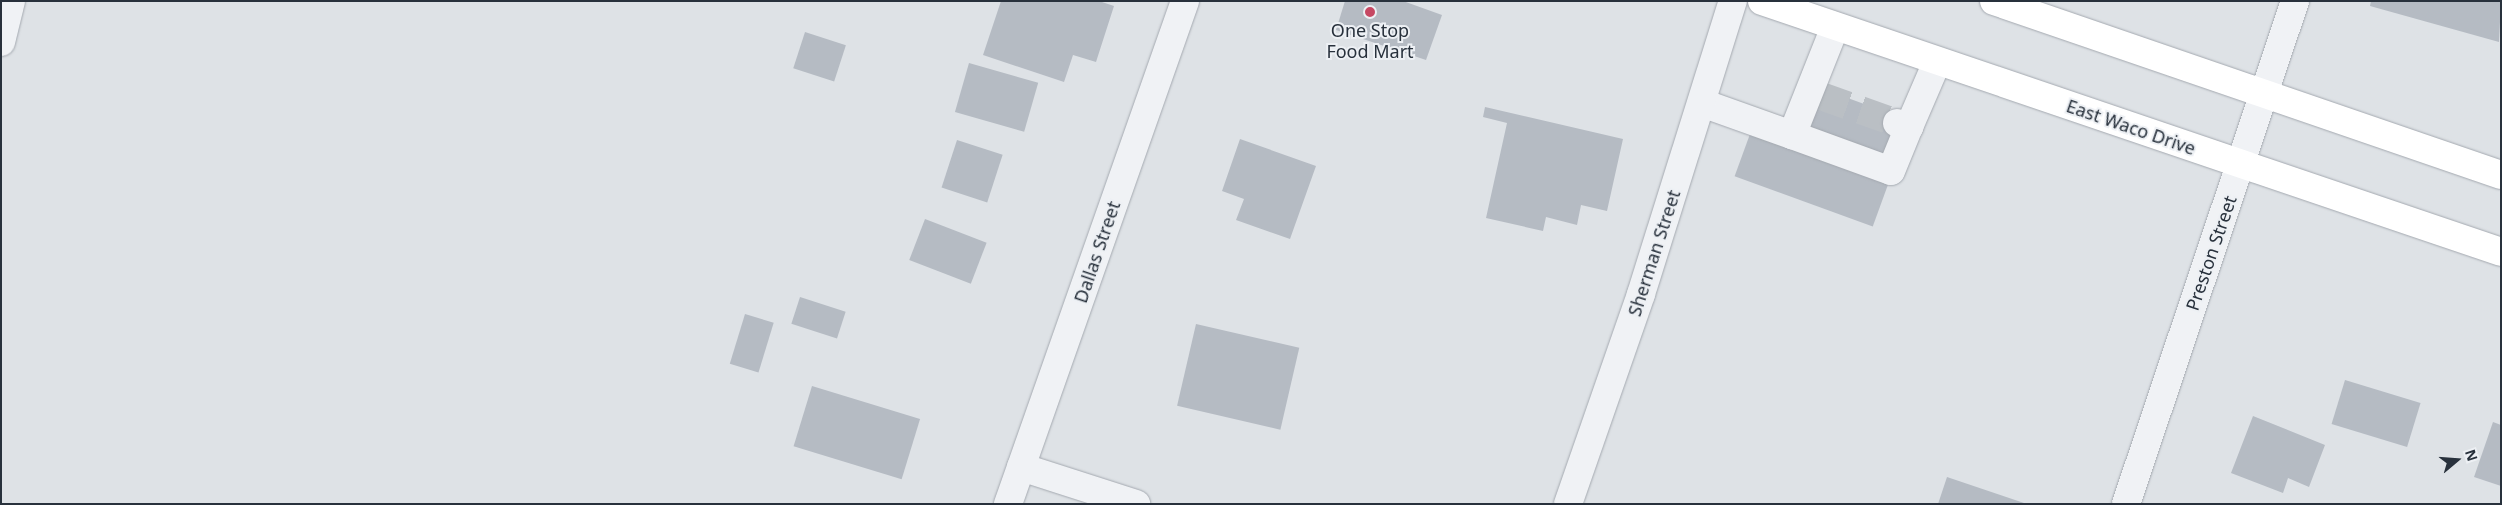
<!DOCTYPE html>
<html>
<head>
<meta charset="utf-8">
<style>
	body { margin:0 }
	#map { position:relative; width:2502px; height:505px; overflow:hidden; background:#dee2e6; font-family:"Noto Sans",sans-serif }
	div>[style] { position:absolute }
	.building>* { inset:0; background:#b5bbc3; transform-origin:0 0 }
	.minor-tunnel>* { height:28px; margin-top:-14px; transform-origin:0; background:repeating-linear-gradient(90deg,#babfc4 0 28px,transparent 0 42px) }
	.roads { filter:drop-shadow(0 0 1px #a4a9b0) drop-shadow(0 0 1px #a4a9b0) }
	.minor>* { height:28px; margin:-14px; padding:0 14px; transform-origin:14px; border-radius:14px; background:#f0f2f5 }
	.major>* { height:28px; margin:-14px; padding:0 14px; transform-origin:14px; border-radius:14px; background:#fff }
	.dots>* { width:14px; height:14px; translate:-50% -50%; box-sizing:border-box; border:2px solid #edf0f4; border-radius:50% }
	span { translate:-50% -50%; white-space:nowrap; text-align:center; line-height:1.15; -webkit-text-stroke:4px #edf0f4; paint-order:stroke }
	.poi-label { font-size:18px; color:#28313c }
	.street-label { font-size:18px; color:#28313c }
	.frame { position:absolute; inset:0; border:2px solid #28313c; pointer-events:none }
	.north { position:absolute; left:2432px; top:435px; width:50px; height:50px; -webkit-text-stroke:4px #edf0f4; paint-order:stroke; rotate:72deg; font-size:14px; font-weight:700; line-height:20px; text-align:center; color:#28313c }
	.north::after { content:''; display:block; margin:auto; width:18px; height:22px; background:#28313c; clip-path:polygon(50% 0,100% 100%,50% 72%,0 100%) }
</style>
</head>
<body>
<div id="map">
	<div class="building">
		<i style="clip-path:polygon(1001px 1px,1099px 1px,1114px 6px,1096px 62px,1073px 55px,1064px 82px,983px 55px)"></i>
		<i style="clip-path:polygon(1345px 1px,1403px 1px,1442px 15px,1426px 60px,1336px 30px)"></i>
		<i style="clip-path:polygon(2371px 1px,2501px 1px,2499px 42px,2370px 6px)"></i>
		<i style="left:805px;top:32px;width:43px;height:38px;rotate:18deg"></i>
		<i style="left:969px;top:63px;width:72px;height:51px;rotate:16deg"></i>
		<i style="left:1823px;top:89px;width:81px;height:44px;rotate:20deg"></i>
		<i style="clip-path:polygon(1485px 107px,1623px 139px,1607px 211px,1581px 205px,1577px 225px,1546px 217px,1543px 231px,1486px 218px,1507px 123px,1483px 117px)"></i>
		<i style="left:1750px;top:134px;width:147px;height:45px;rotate:20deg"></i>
		<i style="clip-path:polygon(1240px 139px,1316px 166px,1290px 239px,1236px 220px,1244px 199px,1222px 191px)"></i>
		<i style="left:957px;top:140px;width:48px;height:50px;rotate:18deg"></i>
		<i style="left:925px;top:219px;width:66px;height:44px;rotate:21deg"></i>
		<i style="left:800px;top:297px;width:48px;height:28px;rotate:18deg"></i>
		<i style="left:745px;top:314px;width:30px;height:52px;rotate:17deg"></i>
		<i style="left:1196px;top:324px;width:106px;height:84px;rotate:13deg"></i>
		<i style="left:2345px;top:380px;width:79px;height:46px;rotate:17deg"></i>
		<i style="left:812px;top:386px;width:113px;height:63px;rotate:17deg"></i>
		<i style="clip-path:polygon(2253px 416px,2325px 445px,2309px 487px,2288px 478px,2283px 493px,2231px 473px)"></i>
		<i style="clip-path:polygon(2493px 422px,2501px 425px,2501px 486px,2474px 477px)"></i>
		<i style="clip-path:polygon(1947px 477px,2024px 503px,2024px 504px,1938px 504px)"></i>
	</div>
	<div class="minor-tunnel">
		<i style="left:1821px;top:96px;width:81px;rotate:19.6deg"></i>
	</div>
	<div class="roads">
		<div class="minor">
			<i style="left:1px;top:42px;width:42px;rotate:-76.3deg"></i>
			<i style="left:1702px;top:103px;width:96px;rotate:19.6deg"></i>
			<i style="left:1792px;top:135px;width:116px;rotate:-68.3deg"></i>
			<i style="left:1897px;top:123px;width:13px;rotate:18deg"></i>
			<i style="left:1909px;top:127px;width:71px;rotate:-66.7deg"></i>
			<i style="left:1792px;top:135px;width:105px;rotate:20deg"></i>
			<i style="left:1891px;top:171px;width:48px;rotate:-67.8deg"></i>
			<i style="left:1021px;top:467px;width:121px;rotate:17.8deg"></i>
			<i style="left:1008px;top:504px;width:533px;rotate:-70.61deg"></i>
			<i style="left:1568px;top:504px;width:222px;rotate:-70.8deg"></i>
			<i style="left:1641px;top:294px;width:307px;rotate:-72.6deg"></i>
			<i style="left:2126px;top:504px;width:531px;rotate:-71.43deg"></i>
		</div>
		<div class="major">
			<i style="left:1762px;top:1px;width:780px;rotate:18.76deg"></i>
			<i style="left:1994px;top:1px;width:536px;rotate:18.94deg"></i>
		</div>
	</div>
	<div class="dots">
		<i style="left:1370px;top:12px;background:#c64863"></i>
	</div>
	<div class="poi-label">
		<span style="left:1370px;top:41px">One Stop<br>Food Mart</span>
	</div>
	<div class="street-label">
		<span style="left:2131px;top:127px;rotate:19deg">East Waco Drive</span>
		<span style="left:1097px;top:252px;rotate:-71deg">Dallas Street</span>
		<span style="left:1654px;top:253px;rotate:-72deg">Sherman Street</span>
		<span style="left:2211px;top:253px;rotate:-71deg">Preston Street</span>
	</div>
	<div class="frame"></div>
	<div class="north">N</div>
</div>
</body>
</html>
